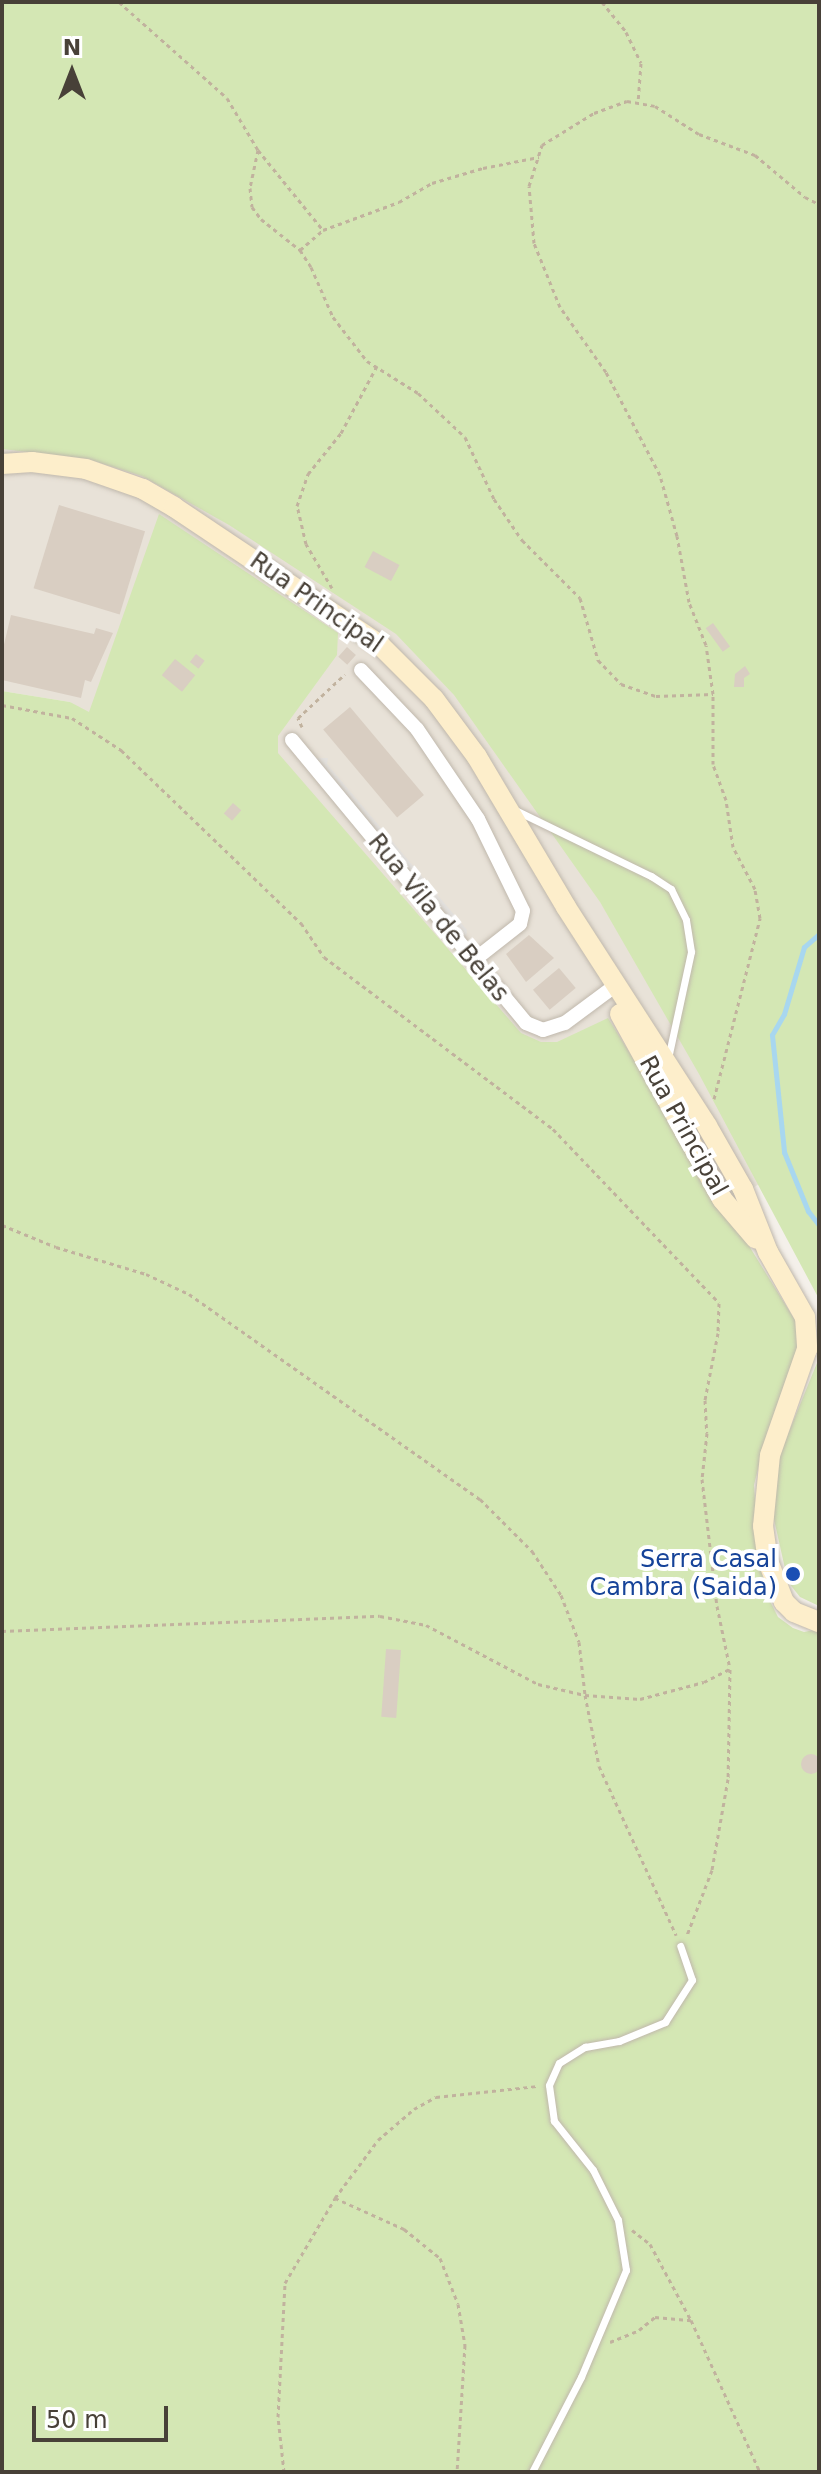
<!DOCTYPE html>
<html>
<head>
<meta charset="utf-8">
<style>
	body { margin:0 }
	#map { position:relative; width:821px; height:2474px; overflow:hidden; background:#f4f0ea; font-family:"DejaVu Sans",sans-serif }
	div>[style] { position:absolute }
	.residential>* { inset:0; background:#e8e2d8 }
	.green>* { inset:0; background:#d4e7b4 }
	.parking>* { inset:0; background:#e3e1de }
	.stream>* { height:5px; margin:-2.5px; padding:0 2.5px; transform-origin:2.5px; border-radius:2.5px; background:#a8d7ef }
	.building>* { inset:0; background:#d9cec2; transform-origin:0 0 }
	.round { border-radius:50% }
	.path>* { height:3px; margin-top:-1.5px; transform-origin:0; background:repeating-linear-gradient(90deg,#c1b29e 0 4px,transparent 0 8px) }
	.roads { filter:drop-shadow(0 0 2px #c0b8ac) drop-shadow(0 0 2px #c0b8ac) }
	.lane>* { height:7px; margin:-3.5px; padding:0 3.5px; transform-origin:3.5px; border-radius:3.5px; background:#fff }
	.street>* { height:14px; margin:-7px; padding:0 7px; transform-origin:7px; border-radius:7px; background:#fff }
	.secondary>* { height:20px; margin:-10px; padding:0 10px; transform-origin:10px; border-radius:10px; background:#fdeecb }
	.dots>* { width:22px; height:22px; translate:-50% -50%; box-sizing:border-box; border:4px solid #fff; border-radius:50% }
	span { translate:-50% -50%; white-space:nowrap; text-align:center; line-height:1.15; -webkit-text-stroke:8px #fff; paint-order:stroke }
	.street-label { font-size:24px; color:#484138 }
	.transit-label { font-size:24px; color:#164399 }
	.right { translate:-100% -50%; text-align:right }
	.frame { position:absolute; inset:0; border:4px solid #484138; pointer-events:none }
	.north { position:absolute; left:32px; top:32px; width:80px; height:80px; -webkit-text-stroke:6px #fff; paint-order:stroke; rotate:0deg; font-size:22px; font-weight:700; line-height:32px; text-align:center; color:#484138 }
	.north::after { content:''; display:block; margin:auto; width:28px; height:36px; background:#484138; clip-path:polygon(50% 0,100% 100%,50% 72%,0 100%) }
	.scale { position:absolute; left:32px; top:2406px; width:136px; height:36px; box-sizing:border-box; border:4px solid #484138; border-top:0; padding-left:10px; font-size:24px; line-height:28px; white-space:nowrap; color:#484138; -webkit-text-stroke:6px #fff; paint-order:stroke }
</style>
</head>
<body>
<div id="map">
	<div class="residential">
		<i style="clip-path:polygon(2px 424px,171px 446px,453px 666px,772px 1177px,685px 1225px,70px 702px,2px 691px)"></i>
	</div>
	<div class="green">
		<i style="clip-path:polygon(2px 2px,819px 2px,819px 1299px,699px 1074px,600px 902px,454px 695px,396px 634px,229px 525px,142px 476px,88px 459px,2px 449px)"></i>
		<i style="clip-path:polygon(159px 514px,338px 633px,337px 655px,278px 736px,278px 753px,521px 1033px,541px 1042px,557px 1042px,608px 1018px,798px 1325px,801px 1338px,767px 1433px,754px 1485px,760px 1567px,768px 1597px,778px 1617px,793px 1628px,804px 1632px,819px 1629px,819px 2472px,2px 2472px,2px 691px,70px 702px,89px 712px)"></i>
		<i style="clip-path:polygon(819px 1358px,819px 1606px,800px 1597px,788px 1582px,773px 1515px,779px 1456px)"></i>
	</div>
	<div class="parking">
		<i style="clip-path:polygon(315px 758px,328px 758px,327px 764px,467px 930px,466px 937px)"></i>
	</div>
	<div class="stream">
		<i style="left:819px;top:934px;width:20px;rotate:139deg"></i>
		<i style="left:804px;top:947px;width:70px;rotate:106.6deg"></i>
		<i style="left:784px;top:1014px;width:24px;rotate:120deg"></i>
		<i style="left:772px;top:1035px;width:118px;rotate:84.1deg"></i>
		<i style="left:784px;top:1152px;width:64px;rotate:67.9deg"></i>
		<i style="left:808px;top:1211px;width:18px;rotate:52deg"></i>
	</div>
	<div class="building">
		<i style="left:59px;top:505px;width:90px;height:87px;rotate:17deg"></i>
		<i style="left:373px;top:551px;width:30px;height:18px;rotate:28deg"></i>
		<i style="clip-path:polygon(11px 615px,94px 634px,96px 628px,113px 633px,91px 682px,85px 680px,81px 698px,2px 680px,2px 653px)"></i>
		<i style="left:713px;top:623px;width:29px;height:9px;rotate:54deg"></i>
		<i style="left:347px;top:647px;width:12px;height:13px;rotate:42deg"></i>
		<i style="left:196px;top:654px;width:11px;height:10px;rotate:38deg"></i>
		<i style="left:175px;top:659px;width:26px;height:21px;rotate:39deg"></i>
		<i style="clip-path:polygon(745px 666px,750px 674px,744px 678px,744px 687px,734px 687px,735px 674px)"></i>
		<i style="left:350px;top:707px;width:115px;height:35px;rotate:50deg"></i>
		<i style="left:233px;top:803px;width:11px;height:14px;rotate:41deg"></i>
		<i style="clip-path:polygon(529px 935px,554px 958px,526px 982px,506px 954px)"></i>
		<i style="left:559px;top:968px;width:26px;height:34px;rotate:50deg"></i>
		<i style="left:386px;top:1649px;width:15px;height:68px;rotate:4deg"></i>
		<i class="round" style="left:801px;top:1754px;width:20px;height:20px"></i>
	</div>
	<div class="path">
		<i style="left:119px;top:2px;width:144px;rotate:41.6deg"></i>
		<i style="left:227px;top:98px;width:61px;rotate:59.2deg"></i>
		<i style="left:258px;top:150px;width:103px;rotate:50.9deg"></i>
		<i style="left:602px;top:2px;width:38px;rotate:51deg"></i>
		<i style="left:626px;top:32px;width:34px;rotate:64deg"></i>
		<i style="left:641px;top:63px;width:40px;rotate:94.3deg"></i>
		<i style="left:258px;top:150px;width:39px;rotate:102deg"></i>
		<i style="left:250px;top:188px;width:19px;rotate:84deg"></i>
		<i style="left:252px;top:207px;width:15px;rotate:53deg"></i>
		<i style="left:261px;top:219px;width:50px;rotate:38.5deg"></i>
		<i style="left:300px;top:250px;width:20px;rotate:57deg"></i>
		<i style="left:311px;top:267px;width:55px;rotate:66.3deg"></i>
		<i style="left:333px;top:317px;width:56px;rotate:52.3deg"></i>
		<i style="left:367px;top:361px;width:60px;rotate:32.1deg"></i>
		<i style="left:418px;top:393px;width:64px;rotate:43.1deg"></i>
		<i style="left:465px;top:437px;width:68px;rotate:64.9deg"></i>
		<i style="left:494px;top:499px;width:50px;rotate:55.7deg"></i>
		<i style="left:522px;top:540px;width:82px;rotate:45deg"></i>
		<i style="left:580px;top:598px;width:65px;rotate:73.8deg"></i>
		<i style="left:598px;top:660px;width:33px;rotate:46deg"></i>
		<i style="left:621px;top:684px;width:37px;rotate:19deg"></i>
		<i style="left:656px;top:696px;width:57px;rotate:-2deg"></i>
		<i style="left:300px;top:250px;width:30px;rotate:-41deg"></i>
		<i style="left:323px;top:230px;width:81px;rotate:-20.2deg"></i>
		<i style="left:399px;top:202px;width:38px;rotate:-30deg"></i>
		<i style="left:432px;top:183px;width:53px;rotate:-16.4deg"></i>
		<i style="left:483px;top:168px;width:57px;rotate:-11.1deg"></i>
		<i style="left:332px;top:588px;width:51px;rotate:-120.6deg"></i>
		<i style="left:306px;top:544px;width:39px;rotate:-103deg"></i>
		<i style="left:297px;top:506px;width:34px;rotate:-71deg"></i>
		<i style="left:308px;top:474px;width:53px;rotate:-51.2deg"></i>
		<i style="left:341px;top:433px;width:76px;rotate:-61.8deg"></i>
		<i style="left:2px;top:705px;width:71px;rotate:10.5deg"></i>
		<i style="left:72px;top:718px;width:59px;rotate:33.1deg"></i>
		<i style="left:121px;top:750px;width:250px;rotate:43.9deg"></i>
		<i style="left:301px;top:923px;width:41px;rotate:55.9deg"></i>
		<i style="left:324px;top:957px;width:286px;rotate:36.9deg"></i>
		<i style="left:553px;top:1129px;width:240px;rotate:46.3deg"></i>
		<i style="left:719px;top:1303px;width:30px;rotate:92deg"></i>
		<i style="left:718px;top:1333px;width:68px;rotate:101deg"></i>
		<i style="left:705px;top:1400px;width:33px;rotate:87deg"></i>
		<i style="left:707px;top:1433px;width:46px;rotate:96.2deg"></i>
		<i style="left:702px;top:1479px;width:128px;rotate:83.3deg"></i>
		<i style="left:717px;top:1606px;width:64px;rotate:78.3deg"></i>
		<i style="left:730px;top:1669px;width:110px;rotate:91deg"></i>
		<i style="left:728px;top:1779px;width:92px;rotate:100deg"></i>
		<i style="left:712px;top:1870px;width:70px;rotate:111deg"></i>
		<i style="left:302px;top:727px;width:10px;rotate:-114deg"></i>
		<i style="left:298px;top:718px;width:64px;rotate:-43.1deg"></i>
		<i style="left:714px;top:1099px;width:187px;rotate:-75.7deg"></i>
		<i style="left:760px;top:918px;width:29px;rotate:-100deg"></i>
		<i style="left:755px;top:889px;width:47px;rotate:-117.6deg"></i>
		<i style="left:733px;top:847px;width:48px;rotate:-98.5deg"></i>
		<i style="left:726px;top:800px;width:38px;rotate:-110deg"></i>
		<i style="left:713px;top:764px;width:70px;rotate:-90deg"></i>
		<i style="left:713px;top:694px;width:49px;rotate:-98.1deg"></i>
		<i style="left:706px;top:645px;width:46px;rotate:-111.6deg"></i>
		<i style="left:689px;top:602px;width:67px;rotate:-100.3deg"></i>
		<i style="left:677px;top:536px;width:63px;rotate:-105.6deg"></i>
		<i style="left:660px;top:475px;width:116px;rotate:-117.7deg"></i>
		<i style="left:606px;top:372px;width:80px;rotate:-125.3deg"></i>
		<i style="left:560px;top:307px;width:69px;rotate:-112.1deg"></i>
		<i style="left:534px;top:243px;width:57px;rotate:-95deg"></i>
		<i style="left:529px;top:186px;width:43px;rotate:-72.4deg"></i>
		<i style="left:542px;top:145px;width:61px;rotate:-31.6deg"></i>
		<i style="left:594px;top:113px;width:35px;rotate:-20deg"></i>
		<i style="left:627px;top:101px;width:28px;rotate:10deg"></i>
		<i style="left:655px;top:106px;width:52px;rotate:32.5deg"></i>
		<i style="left:699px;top:134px;width:60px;rotate:20.6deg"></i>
		<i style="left:755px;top:155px;width:65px;rotate:40deg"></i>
		<i style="left:805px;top:197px;width:16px;rotate:27deg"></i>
		<i style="left:2px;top:1225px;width:58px;rotate:22.2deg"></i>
		<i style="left:56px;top:1247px;width:94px;rotate:16.7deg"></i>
		<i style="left:146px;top:1274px;width:47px;rotate:24.9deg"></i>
		<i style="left:189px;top:1294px;width:356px;rotate:35.2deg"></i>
		<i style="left:480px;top:1499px;width:74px;rotate:45deg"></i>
		<i style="left:532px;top:1551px;width:53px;rotate:56.6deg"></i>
		<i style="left:561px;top:1595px;width:50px;rotate:69deg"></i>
		<i style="left:579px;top:1642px;width:53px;rotate:83.5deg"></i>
		<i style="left:585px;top:1695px;width:72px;rotate:78.8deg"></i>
		<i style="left:599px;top:1766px;width:186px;rotate:65.5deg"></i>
		<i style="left:2px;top:1631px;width:378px;rotate:-2.3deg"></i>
		<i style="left:380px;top:1616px;width:47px;rotate:11.1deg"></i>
		<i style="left:426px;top:1625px;width:127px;rotate:27.8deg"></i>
		<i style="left:538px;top:1684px;width:48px;rotate:13.2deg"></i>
		<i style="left:585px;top:1695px;width:55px;rotate:4.2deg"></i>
		<i style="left:640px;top:1699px;width:66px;rotate:-14.9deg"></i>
		<i style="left:704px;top:1682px;width:29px;rotate:-27deg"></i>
		<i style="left:335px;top:2198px;width:72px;rotate:-53.4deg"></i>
		<i style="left:378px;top:2140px;width:48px;rotate:-40.7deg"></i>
		<i style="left:414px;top:2109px;width:25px;rotate:-29deg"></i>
		<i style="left:436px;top:2097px;width:103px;rotate:-6.2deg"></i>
		<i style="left:632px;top:2230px;width:23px;rotate:38deg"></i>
		<i style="left:650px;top:2244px;width:86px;rotate:61.7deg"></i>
		<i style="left:691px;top:2320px;width:167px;rotate:65.6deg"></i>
		<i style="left:610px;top:2342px;width:31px;rotate:-22deg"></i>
		<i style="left:639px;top:2330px;width:21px;rotate:-39deg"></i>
		<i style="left:655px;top:2317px;width:36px;rotate:5deg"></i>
		<i style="left:284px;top:2472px;width:55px;rotate:-96.2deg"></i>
		<i style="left:278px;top:2417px;width:134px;rotate:-87deg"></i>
		<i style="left:285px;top:2283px;width:99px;rotate:-59.5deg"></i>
		<i style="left:335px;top:2198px;width:76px;rotate:24.2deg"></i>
		<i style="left:404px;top:2229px;width:46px;rotate:38.9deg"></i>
		<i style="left:440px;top:2258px;width:49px;rotate:68.6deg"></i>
		<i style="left:458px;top:2304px;width:42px;rotate:80.3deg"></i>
		<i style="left:465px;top:2345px;width:127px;rotate:93.6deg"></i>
	</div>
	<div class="roads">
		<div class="lane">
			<i style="left:517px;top:811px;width:149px;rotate:25.9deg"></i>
			<i style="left:651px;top:876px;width:24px;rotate:33deg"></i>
			<i style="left:671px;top:889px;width:34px;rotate:64deg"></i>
			<i style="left:686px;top:920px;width:32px;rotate:81deg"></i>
			<i style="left:691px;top:952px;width:108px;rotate:102.2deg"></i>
			<i style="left:532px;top:2472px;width:107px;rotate:-62.7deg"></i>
			<i style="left:581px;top:2377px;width:116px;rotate:-67.2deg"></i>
			<i style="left:626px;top:2270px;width:51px;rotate:-99.1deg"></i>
			<i style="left:618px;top:2220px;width:56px;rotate:-116.6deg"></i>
			<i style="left:593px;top:2170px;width:63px;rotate:-128.5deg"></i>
			<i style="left:554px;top:2121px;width:36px;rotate:-98deg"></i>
			<i style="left:549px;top:2085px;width:24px;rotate:-66deg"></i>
			<i style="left:559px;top:2063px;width:31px;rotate:-32deg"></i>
			<i style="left:585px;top:2047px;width:35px;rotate:-10deg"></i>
			<i style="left:619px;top:2041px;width:50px;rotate:-22.4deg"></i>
			<i style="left:665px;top:2022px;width:50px;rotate:-57.3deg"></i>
			<i style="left:692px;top:1980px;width:36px;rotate:-109deg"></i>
		</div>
		<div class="street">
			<i style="left:361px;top:670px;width:81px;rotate:46.5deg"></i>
			<i style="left:417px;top:729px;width:109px;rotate:55.9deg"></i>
			<i style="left:478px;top:819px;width:102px;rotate:63.9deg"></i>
			<i style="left:523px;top:911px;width:13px;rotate:103deg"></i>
			<i style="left:520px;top:924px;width:60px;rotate:141.8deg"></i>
			<i style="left:292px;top:740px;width:367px;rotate:50.4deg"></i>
			<i style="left:526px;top:1023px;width:18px;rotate:22deg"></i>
			<i style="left:543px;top:1030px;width:23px;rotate:-18deg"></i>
			<i style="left:565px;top:1023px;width:54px;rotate:-36.7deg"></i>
		</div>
		<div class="secondary">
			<i style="left:2px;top:464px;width:30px;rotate:-4deg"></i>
			<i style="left:32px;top:462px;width:54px;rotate:7.4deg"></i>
			<i style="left:86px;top:469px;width:60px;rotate:19.3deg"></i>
			<i style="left:143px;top:489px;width:36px;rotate:30deg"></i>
			<i style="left:174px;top:507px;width:248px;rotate:33.8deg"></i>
			<i style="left:380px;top:645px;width:76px;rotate:45deg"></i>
			<i style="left:434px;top:699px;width:72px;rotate:53.4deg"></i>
			<i style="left:477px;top:757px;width:174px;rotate:59.3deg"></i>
			<i style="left:566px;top:907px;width:260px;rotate:57.2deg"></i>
			<i style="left:707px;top:1126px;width:73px;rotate:60.3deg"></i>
			<i style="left:743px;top:1189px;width:68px;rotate:68.4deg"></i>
			<i style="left:768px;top:1252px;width:75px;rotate:60.4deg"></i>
			<i style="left:805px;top:1317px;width:32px;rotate:86deg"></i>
			<i style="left:807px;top:1349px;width:112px;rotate:109.2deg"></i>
			<i style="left:770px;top:1455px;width:71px;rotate:95.6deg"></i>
			<i style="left:763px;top:1526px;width:35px;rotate:82deg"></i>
			<i style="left:768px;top:1561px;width:44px;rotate:68.7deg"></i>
			<i style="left:784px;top:1602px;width:14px;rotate:45deg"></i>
			<i style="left:794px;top:1612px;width:27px;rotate:22deg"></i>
			<i style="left:620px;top:1014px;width:211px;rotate:61.1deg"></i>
			<i style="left:722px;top:1199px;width:52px;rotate:49.6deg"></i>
		</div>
	</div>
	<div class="dots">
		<i style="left:793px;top:1574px;background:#1a4fb4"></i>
	</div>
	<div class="street-label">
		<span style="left:316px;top:603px;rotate:35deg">Rua Principal</span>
		<span style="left:438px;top:918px;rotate:51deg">Rua Vila de Belas</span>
		<span style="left:683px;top:1126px;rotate:61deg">Rua Principal</span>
	</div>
	<div class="transit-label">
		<span class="right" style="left:777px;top:1574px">Serra Casal<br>Cambra (Saida)</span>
	</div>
	<div class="frame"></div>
	<div class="north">N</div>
	<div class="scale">50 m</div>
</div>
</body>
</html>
